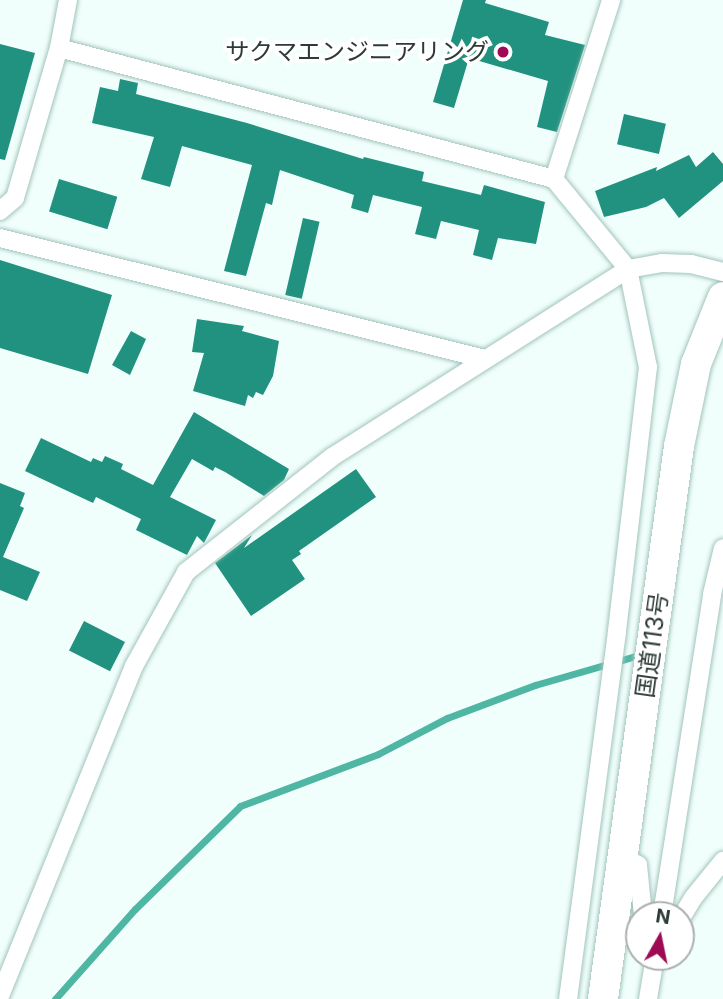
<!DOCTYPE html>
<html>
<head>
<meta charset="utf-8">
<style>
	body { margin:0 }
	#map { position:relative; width:723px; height:999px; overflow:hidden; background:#f1fffc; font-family:Inter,"Noto Sans JP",sans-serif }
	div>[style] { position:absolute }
	.stream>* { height:7px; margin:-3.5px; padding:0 3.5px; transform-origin:3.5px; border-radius:3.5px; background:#50b6a4 }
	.building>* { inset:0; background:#229280; transform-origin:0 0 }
	.roads { filter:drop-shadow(0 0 2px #a2c4bc) drop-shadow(0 0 2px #a2c4bc) }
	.minor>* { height:18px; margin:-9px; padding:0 9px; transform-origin:9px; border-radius:9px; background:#fff }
	.trunk>* { height:30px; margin:-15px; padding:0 15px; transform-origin:15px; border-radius:15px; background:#fff }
	.dots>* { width:19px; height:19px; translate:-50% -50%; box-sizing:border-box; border:4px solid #fff; border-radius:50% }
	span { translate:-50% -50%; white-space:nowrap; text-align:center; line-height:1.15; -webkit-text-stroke:7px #fff; paint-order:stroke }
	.poi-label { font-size:24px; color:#2d3a37 }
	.right { translate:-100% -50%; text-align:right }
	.street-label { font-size:24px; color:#2d3a37 }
	.north { position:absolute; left:625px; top:901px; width:70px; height:70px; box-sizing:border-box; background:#fff; border:2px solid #abb0af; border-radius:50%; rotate:9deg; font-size:19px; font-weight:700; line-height:28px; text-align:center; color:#2d3a37 }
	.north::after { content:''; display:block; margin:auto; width:24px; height:32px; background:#9e0a54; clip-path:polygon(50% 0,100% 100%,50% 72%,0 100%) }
</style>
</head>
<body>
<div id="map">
	<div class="stream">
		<i style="left:55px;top:999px;width:120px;rotate:-48.4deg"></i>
		<i style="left:135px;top:909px;width:147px;rotate:-44.4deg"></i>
		<i style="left:240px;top:806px;width:147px;rotate:-20.6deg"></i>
		<i style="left:378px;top:754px;width:78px;rotate:-27.6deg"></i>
		<i style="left:447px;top:718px;width:94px;rotate:-20.6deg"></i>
		<i style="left:535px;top:685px;width:108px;rotate:-16.1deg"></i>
	</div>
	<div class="building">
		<i style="clip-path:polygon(463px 0,486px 0,485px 3px,549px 22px,545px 35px,585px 45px,557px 132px,537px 127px,548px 81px,469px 58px,454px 108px,433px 102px)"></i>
		<i style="clip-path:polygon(0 44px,35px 53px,5px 160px,0 159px)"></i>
		<i style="clip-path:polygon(120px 79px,138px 83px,136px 94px,247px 123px,363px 159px,364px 157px,424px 172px,422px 181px,481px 195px,484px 185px,545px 202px,536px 244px,498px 238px,492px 260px,473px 255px,479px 230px,441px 221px,436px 239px,415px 234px,422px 207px,373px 195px,368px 213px,351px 208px,354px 195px,280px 170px,272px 205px,266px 203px,246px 276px,224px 271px,252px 165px,182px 146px,170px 187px,141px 179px,154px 137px,92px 123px,100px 87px,118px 91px)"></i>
		<i style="left:624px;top:114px;width:43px;height:31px;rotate:13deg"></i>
		<i style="clip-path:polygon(713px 152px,723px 164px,723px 181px,679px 218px,664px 198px,646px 207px,604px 217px,595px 191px,657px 167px,656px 171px,689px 155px,696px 167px)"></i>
		<i style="left:59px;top:179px;width:61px;height:34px;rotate:17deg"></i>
		<i style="left:303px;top:218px;width:17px;height:79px;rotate:13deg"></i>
		<i style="clip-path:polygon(0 260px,112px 295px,88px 374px,0 348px)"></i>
		<i style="clip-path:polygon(197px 319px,244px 326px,242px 331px,279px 341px,273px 376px,263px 395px,256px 392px,253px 398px,248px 395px,245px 406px,193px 391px,204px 353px,192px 352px)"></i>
		<i style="clip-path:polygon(131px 331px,146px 339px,130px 375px,112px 365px)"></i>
		<i style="clip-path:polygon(194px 412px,289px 469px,284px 480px,264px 496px,225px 472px,215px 467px,213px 471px,192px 459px,170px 497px,216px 520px,204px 543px,197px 536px,187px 555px,136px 530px,141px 519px,96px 497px,93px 503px,25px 471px,41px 438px,91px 462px,93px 458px,102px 462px,105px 456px,123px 464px,121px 469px,153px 485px)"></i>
		<i style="clip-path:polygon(356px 469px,376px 497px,299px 551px,301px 554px,292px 560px,305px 579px,251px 616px,215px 563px,252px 535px,244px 548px)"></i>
		<i style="clip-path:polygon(0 483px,25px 493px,20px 506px,24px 508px,3px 557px,40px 572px,27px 601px,0 590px)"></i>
		<i style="left:84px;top:621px;width:46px;height:33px;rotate:27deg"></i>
	</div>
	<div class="roads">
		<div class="minor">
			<i style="left:59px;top:48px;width:512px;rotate:14.82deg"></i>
			<i style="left:554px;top:179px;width:117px;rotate:50.6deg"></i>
			<i style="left:628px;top:269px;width:100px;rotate:78.5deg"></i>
			<i style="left:648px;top:367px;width:267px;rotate:96.7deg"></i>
			<i style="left:617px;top:632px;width:370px;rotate:97.6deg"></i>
			<i style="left:554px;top:179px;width:188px;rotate:-72.3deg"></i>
			<i style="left:0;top:211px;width:20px;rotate:-41deg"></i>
			<i style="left:15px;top:198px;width:156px;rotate:-73.7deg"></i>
			<i style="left:59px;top:48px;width:49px;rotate:-79.4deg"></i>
			<i style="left:0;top:238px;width:499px;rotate:14deg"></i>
			<i style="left:623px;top:857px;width:17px;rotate:28deg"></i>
			<i style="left:638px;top:865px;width:50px;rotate:84.3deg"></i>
			<i style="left:662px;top:915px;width:325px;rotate:-81.1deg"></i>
			<i style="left:712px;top:594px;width:47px;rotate:-76.6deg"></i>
			<i style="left:681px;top:918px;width:23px;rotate:-59deg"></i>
			<i style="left:693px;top:898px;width:48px;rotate:-51deg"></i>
			<i style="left:0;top:996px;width:356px;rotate:-67.9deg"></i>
			<i style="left:134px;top:666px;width:107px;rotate:-61deg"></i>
			<i style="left:186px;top:572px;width:186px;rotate:-38.2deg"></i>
			<i style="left:332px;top:457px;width:351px;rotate:-32.4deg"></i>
			<i style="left:628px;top:269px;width:35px;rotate:-10deg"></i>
			<i style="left:662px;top:263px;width:29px;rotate:2deg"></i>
			<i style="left:691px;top:264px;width:33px;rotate:14deg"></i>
			<i style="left:648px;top:999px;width:43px;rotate:-80.5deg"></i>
		</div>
		<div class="trunk">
			<i style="left:603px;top:999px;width:558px;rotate:-82.17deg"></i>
			<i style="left:679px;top:446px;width:84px;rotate:-78.3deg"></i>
			<i style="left:696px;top:364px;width:72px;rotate:-68.1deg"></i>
		</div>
	</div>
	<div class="dots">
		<i style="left:503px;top:52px;background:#9e0a54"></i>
	</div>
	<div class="poi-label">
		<span class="right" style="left:489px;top:52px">サクマエンジニアリング</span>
	</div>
	<div class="street-label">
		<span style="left:652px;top:645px;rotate:-82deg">国道113号</span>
	</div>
	<div class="north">N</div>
</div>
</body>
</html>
